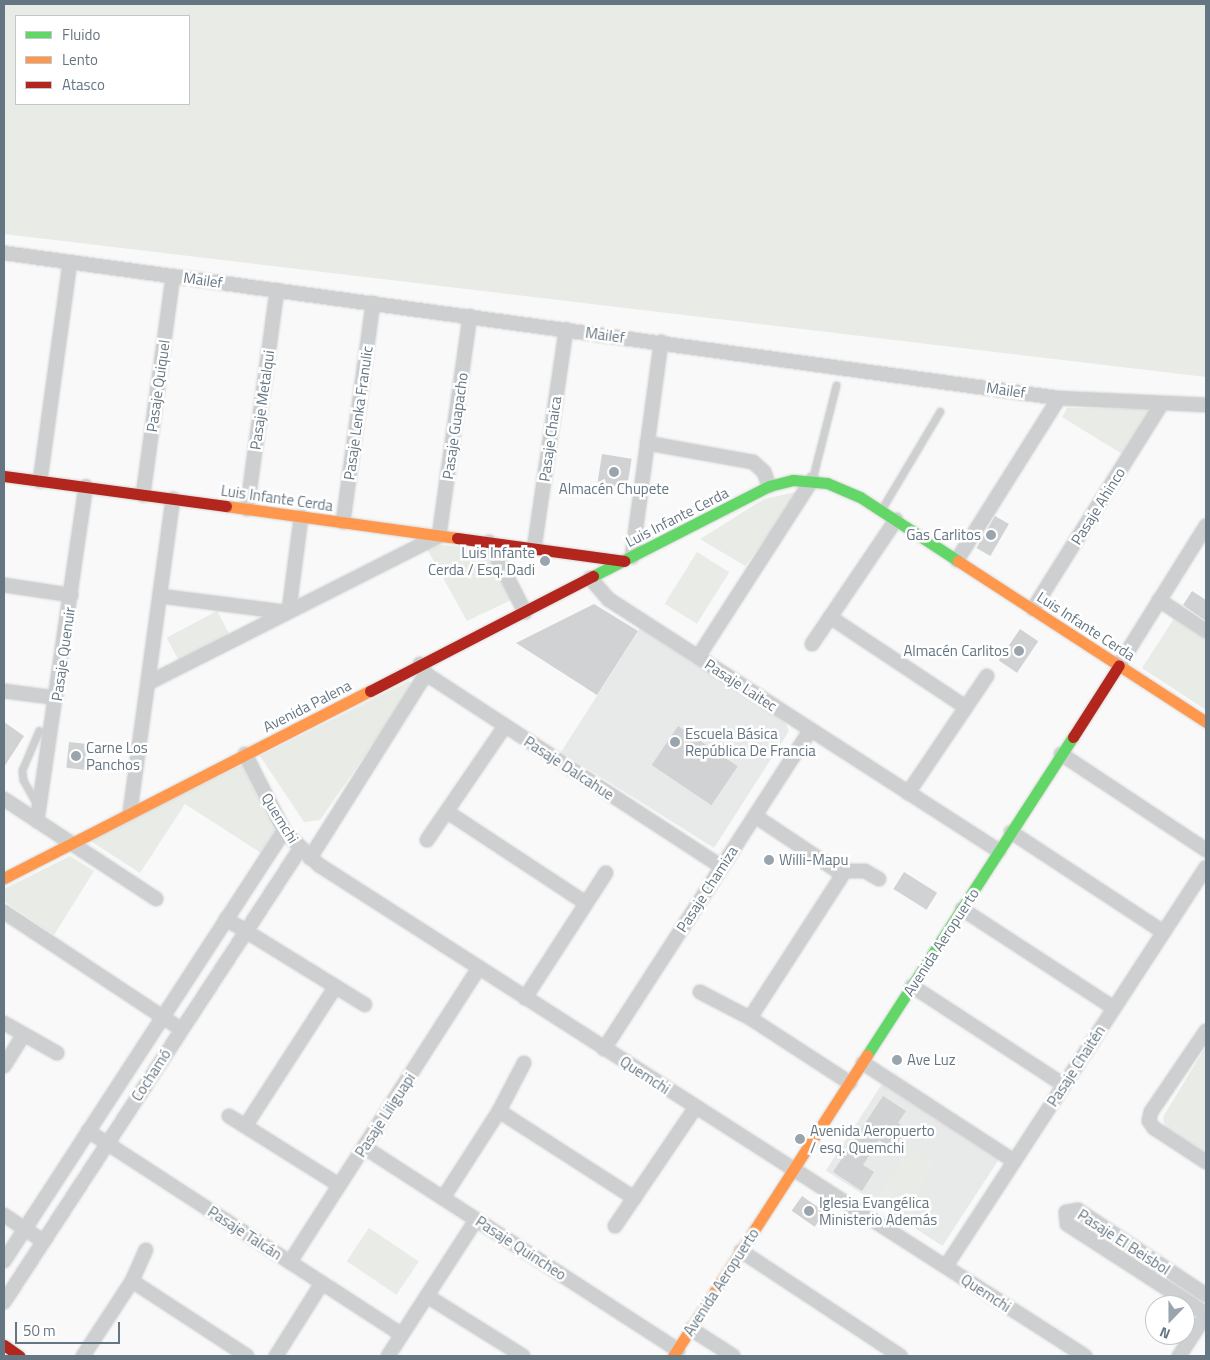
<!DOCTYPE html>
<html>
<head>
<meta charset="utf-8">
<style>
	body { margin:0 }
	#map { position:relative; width:1210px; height:1360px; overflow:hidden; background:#f9f9f9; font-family:"Titillium Web",sans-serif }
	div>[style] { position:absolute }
	.built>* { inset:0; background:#e8e9e9; transform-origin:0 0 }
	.green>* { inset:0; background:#e8ebe6; transform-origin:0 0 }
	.building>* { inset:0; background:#d0d2d3; transform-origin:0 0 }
	.roads { filter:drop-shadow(0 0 1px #d5d6d7) drop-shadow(0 0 1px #d5d6d7) }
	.lane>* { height:7px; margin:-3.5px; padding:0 3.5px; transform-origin:3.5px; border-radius:3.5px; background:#cecfd0 }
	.street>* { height:14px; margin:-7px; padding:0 7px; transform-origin:7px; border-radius:7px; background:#cecfd0 }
	.fast>* { height:11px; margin:-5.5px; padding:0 5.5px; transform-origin:5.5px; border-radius:5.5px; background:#63d668 }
	.slow>* { height:11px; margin:-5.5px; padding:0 5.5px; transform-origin:5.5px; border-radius:5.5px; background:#ff974d }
	.jam>* { height:11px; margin:-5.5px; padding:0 5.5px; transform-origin:5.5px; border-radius:5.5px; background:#b3261e }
	.dots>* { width:14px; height:14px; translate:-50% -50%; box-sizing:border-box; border:2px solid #fff; border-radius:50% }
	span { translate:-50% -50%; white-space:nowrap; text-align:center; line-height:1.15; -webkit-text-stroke:5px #fff; paint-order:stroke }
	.street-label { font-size:15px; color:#657683 }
	.poi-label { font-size:15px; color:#657683 }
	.right { translate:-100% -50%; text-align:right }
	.left { translate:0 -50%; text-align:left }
	.frame { position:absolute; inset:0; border:5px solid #657683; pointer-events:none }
	.legend { position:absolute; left:15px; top:15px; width:175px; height:90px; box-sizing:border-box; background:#fff; border:1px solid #c1c8cd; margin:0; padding:6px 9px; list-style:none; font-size:15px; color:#657683 }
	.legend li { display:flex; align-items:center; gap:10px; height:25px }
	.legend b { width:25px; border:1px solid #c1c8cd }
	.north { position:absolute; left:1145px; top:1295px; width:50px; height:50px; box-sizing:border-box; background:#fff; border:1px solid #c1c8cd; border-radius:50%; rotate:202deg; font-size:14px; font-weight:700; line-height:20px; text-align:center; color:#657683 }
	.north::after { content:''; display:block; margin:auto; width:18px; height:22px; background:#99a4ac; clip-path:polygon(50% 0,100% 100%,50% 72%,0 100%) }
	.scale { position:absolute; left:15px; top:1322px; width:105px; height:22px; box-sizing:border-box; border:2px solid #657683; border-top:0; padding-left:6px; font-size:15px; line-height:18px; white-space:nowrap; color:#657683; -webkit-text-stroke:4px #fff; paint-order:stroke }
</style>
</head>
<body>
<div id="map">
	<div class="built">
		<i style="clip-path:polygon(641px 627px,785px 721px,789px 731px,714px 848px,561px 752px)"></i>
		<i style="left:882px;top:1084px;width:139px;height:103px;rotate:33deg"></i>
	</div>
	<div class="green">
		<i style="clip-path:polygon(evenodd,4px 4px,1206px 4px,1206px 377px,4px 234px,4px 4px,16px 16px,189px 16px,189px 104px,16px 104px,16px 16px)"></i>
		<i style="clip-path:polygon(1067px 408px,1153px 409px,1122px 454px,1062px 417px)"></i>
		<i style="clip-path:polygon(801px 491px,745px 566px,700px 539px,764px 499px)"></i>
		<i style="clip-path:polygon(440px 545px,488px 549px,513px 599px,467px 621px,427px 549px)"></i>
		<i style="left:697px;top:552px;width:38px;height:61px;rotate:32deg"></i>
		<i style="left:217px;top:611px;width:30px;height:57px;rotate:62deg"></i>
		<i style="clip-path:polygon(1175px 617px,1206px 636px,1206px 710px,1142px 668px)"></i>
		<i style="clip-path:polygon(409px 681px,413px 686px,320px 820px,304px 822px,260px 756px)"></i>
		<i style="clip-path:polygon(242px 765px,275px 832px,261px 853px,185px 804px,140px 873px,89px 840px)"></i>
		<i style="clip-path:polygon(70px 856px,94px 871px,54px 935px,4px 901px,4px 889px)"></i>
		<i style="clip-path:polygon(1206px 1046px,1206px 1156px,1165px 1129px,1163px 1117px)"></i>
		<i style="left:908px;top:1147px;width:31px;height:56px;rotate:31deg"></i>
		<i style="left:1077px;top:1215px;width:148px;height:9px;rotate:33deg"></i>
		<i style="left:369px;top:1228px;width:60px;height:40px;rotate:34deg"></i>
	</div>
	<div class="building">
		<i style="left:602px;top:454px;width:30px;height:30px;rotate:9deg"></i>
		<i style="left:995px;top:516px;width:16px;height:37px;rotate:30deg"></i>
		<i style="clip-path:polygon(1192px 591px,1206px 600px,1206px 621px,1183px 605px)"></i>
		<i style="clip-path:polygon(594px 604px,638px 631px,597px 695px,516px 643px)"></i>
		<i style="left:1020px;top:629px;width:22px;height:38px;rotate:34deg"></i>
		<i style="clip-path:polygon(4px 722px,24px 736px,4px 767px)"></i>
		<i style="left:678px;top:726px;width:72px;height:47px;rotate:34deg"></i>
		<i style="left:69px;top:742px;width:18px;height:26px;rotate:6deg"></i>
		<i style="left:904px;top:872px;width:39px;height:20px;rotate:32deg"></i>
		<i style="clip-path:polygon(883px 1096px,906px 1111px,898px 1123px,907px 1129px,894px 1149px,879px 1140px,863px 1165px,874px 1172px,862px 1191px,833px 1172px)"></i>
		<i style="left:802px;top:1196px;width:28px;height:18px;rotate:35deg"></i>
	</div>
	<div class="roads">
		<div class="lane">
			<i style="left:812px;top:480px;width:98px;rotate:-75.8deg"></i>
			<i style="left:881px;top:510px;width:115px;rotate:-59.2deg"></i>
			<i style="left:37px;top:805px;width:29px;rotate:-119deg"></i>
			<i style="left:23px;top:780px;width:10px;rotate:-96deg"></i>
			<i style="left:22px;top:770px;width:43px;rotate:-67deg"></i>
		</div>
		<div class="street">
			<i style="left:4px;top:253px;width:1065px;rotate:7.83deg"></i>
			<i style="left:1059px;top:398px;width:147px;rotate:2.7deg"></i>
			<i style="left:647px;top:443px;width:108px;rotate:10.2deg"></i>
			<i style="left:753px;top:462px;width:15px;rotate:42deg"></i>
			<i style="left:764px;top:472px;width:15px;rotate:70deg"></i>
			<i style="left:40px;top:481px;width:221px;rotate:-82.2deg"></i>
			<i style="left:143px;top:495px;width:221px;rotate:-82.2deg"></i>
			<i style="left:247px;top:509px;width:221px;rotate:-82.2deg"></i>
			<i style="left:343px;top:522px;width:221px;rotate:-82.2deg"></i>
			<i style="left:489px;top:542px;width:79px;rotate:62.8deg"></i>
			<i style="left:534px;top:549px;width:222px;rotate:-81.7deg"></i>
			<i style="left:632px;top:557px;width:217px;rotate:-82.3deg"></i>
			<i style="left:957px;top:560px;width:191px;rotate:-57.8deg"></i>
			<i style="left:590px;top:578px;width:28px;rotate:49deg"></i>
			<i style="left:608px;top:599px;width:465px;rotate:32.8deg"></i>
			<i style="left:4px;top:585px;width:68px;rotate:8.5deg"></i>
			<i style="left:160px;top:596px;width:126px;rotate:7.3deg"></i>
			<i style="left:1159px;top:600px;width:56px;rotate:33.4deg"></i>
			<i style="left:1033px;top:609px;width:243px;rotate:-57.9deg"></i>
			<i style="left:289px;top:610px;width:94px;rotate:-82.6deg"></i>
			<i style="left:830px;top:617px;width:161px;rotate:33.6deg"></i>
			<i style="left:812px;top:644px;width:150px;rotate:-55.9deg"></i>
			<i style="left:698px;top:657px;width:211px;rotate:-57.2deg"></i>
			<i style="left:420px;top:664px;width:12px;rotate:59deg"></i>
			<i style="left:426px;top:674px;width:353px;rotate:33.1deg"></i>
			<i style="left:1119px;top:665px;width:164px;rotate:-58deg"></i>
			<i style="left:148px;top:683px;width:326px;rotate:-26.8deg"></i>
			<i style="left:439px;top:536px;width:222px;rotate:-82deg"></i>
			<i style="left:4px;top:691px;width:53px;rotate:7.5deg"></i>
			<i style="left:245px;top:754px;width:86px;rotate:63.1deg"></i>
			<i style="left:284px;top:831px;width:49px;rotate:44.2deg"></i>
			<i style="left:319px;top:865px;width:910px;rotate:32.66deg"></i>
			<i style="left:1061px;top:754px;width:174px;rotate:33.5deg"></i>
			<i style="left:908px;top:793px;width:141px;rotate:-56deg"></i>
			<i style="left:4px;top:799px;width:182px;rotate:33.3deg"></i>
			<i style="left:130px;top:812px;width:316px;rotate:-82.2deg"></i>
			<i style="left:449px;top:813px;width:162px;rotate:33.4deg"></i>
			<i style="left:755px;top:816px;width:105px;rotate:33.7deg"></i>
			<i style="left:37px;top:821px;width:338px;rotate:-81.7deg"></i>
			<i style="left:1011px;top:832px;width:182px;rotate:33.3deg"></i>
			<i style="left:427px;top:840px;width:138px;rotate:-55.6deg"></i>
			<i style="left:310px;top:858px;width:218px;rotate:-57.8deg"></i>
			<i style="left:962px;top:909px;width:181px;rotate:33.1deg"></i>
			<i style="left:4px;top:912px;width:212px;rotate:33.5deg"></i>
			<i style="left:226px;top:919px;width:163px;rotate:31.7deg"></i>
			<i style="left:912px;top:986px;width:181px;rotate:33.1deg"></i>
			<i style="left:700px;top:992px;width:56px;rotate:27.5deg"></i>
			<i style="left:750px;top:1018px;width:119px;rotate:33deg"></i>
			<i style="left:525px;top:998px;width:149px;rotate:-57.1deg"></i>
			<i style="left:750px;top:1018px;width:175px;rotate:-57.1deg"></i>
			<i style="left:845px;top:871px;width:20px"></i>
			<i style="left:865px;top:871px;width:16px;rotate:30deg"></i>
			<i style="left:4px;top:1023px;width:61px;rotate:29.5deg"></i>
			<i style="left:1206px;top:1031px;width:98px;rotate:124.2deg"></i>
			<i style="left:1151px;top:1112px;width:9px;rotate:103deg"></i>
			<i style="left:1149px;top:1121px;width:9px;rotate:54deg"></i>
			<i style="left:1154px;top:1128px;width:62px;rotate:33.2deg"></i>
			<i style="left:604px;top:1049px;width:380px;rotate:-57.1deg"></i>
			<i style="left:863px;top:1063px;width:180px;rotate:33deg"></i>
			<i style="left:4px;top:1066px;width:36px;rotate:-58deg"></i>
			<i style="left:499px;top:1111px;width:161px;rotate:32.8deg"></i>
			<i style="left:229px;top:1116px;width:130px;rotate:32.1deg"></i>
			<i style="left:246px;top:1125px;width:162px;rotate:-57.1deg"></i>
			<i style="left:88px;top:1131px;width:374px;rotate:33deg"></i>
			<i style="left:364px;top:1147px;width:374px;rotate:32.9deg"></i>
			<i style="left:443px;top:1198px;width:103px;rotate:-57.2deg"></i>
			<i style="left:499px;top:1111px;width:54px;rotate:-62.5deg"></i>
			<i style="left:4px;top:1215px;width:47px;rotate:33.7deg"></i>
			<i style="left:615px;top:1226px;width:144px;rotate:-55.8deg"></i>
			<i style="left:741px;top:1251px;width:191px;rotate:33.4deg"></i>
			<i style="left:4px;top:1261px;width:513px;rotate:-56.93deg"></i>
			<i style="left:290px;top:1262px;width:350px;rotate:-57.3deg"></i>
			<i style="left:946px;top:1266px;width:476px;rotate:-56.9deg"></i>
			<i style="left:132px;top:1281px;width:137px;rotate:33.1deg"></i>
			<i style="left:1206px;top:1295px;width:154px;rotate:-146.4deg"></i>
			<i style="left:1078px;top:1210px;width:12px;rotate:171deg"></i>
			<i style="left:1066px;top:1212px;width:12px;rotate:85deg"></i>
			<i style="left:1067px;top:1224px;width:166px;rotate:32.9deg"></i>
			<i style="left:427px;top:1296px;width:113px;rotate:32deg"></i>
			<i style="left:4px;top:1302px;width:541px;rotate:-56.84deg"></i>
			<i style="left:691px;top:1329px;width:50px;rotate:32.7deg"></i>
			<i style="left:83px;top:1356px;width:90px;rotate:-56.8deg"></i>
			<i style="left:132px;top:1281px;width:34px;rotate:-66deg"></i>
			<i style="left:276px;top:1356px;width:86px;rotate:-57.8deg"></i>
			<i style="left:388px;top:1356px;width:162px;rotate:-57.1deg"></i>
			<i style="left:1179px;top:1356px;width:49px;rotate:-56.6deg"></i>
		</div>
		<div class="fast">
			<i style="left:593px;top:576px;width:198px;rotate:-27.1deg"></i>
			<i style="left:769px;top:486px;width:25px;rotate:-14deg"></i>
			<i style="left:793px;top:480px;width:34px;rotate:5deg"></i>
			<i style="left:827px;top:483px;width:36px;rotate:23deg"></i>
			<i style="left:860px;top:497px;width:117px;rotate:33.1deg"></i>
			<i style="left:867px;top:1055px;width:379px;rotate:-57.1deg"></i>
		</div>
		<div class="slow">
			<i style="left:226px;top:506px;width:233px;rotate:7.9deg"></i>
			<i style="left:958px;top:561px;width:296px;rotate:33deg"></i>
			<i style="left:4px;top:878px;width:411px;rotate:-27.1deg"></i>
			<i style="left:673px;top:1356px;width:358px;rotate:-57.2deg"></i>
		</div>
		<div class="jam">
			<i style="left:4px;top:476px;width:224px;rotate:7.7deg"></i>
			<i style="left:457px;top:538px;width:169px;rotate:7.8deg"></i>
			<i style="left:370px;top:691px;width:251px;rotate:-27.3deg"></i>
			<i style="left:1073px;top:737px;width:85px;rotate:-57.4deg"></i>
			<i style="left:4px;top:1345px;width:19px;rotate:35deg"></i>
		</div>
	</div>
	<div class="dots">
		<i style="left:614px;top:472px;background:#99a4ac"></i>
		<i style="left:991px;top:535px;background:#99a4ac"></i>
		<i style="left:545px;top:561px;background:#99a4ac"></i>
		<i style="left:1019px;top:651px;background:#99a4ac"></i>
		<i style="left:675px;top:742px;background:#99a4ac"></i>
		<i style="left:76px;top:756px;background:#99a4ac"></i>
		<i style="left:769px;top:860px;background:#99a4ac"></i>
		<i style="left:897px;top:1060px;background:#99a4ac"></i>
		<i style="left:800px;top:1139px;background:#99a4ac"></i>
		<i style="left:809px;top:1211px;background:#99a4ac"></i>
	</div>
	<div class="street-label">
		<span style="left:203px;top:280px;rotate:8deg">Mailef</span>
		<span style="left:605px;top:335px;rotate:8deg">Mailef</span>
		<span style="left:158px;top:386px;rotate:-82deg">Pasaje Quiquel</span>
		<span style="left:1006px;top:390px;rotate:8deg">Mailef</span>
		<span style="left:262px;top:400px;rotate:-82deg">Pasaje Metalqui</span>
		<span style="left:358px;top:413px;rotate:-82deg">Pasaje Lenka Franulic</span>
		<span style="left:455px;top:426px;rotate:-82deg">Pasaje Guapacho</span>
		<span style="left:550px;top:439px;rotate:-82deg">Pasaje Chaica</span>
		<span style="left:277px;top:498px;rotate:8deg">Luis Infante Cerda</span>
		<span style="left:1098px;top:506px;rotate:-58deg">Pasaje Ahinco</span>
		<span style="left:677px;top:517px;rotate:-27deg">Luis Infante Cerda</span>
		<span style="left:1086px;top:626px;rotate:33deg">Luis Infante Cerda</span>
		<span style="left:63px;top:654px;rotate:-82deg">Pasaje Quenuir</span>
		<span style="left:741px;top:685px;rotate:33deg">Pasaje Laitec</span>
		<span style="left:307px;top:706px;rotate:-27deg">Avenida Palena</span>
		<span style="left:569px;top:768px;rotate:33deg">Pasaje Dalcahue</span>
		<span style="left:280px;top:818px;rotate:58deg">Quemchi</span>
		<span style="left:707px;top:889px;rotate:-57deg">Pasaje Chamiza</span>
		<span style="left:941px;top:942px;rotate:-57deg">Avenida Aeropuerto</span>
		<span style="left:1076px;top:1066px;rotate:-57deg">Pasaje Chaitén</span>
		<span style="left:151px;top:1075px;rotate:-57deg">Cochamó</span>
		<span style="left:645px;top:1075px;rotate:33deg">Quemchi</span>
		<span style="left:385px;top:1115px;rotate:-57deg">Pasaje Liliguapi</span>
		<span style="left:245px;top:1233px;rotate:33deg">Pasaje Talcán</span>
		<span style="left:1124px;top:1242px;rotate:33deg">Pasaje El Beisbol</span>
		<span style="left:521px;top:1248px;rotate:33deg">Pasaje Quincheo</span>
		<span style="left:721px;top:1282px;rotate:-57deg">Avenida Aeropuerto</span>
		<span style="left:986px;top:1293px;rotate:33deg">Quemchi</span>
	</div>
	<div class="poi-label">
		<span style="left:614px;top:489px">Almacén Chupete</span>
		<span class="right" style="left:981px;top:535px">Gas Carlitos</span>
		<span class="right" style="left:535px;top:561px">Luis Infante<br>Cerda / Esq. Dadi</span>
		<span class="right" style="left:1009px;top:651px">Almacén Carlitos</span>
		<span class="left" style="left:685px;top:742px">Escuela Básica<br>República De Francia</span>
		<span class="left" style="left:86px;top:756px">Carne Los<br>Panchos</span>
		<span class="left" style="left:779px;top:860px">Willi-Mapu</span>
		<span class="left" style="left:907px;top:1060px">Ave Luz</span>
		<span class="left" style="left:810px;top:1139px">Avenida Aeropuerto<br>/ esq. Quemchi</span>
		<span class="left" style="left:819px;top:1211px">Iglesia Evangélica<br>Ministerio Además</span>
	</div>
	<div class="frame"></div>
	<ul class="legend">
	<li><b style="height:6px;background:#63d668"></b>Fluido</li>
	<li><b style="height:6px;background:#ff974d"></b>Lento</li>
	<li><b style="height:6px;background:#b3261e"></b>Atasco</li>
	</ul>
	<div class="north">N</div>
	<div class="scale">50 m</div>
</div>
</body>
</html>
